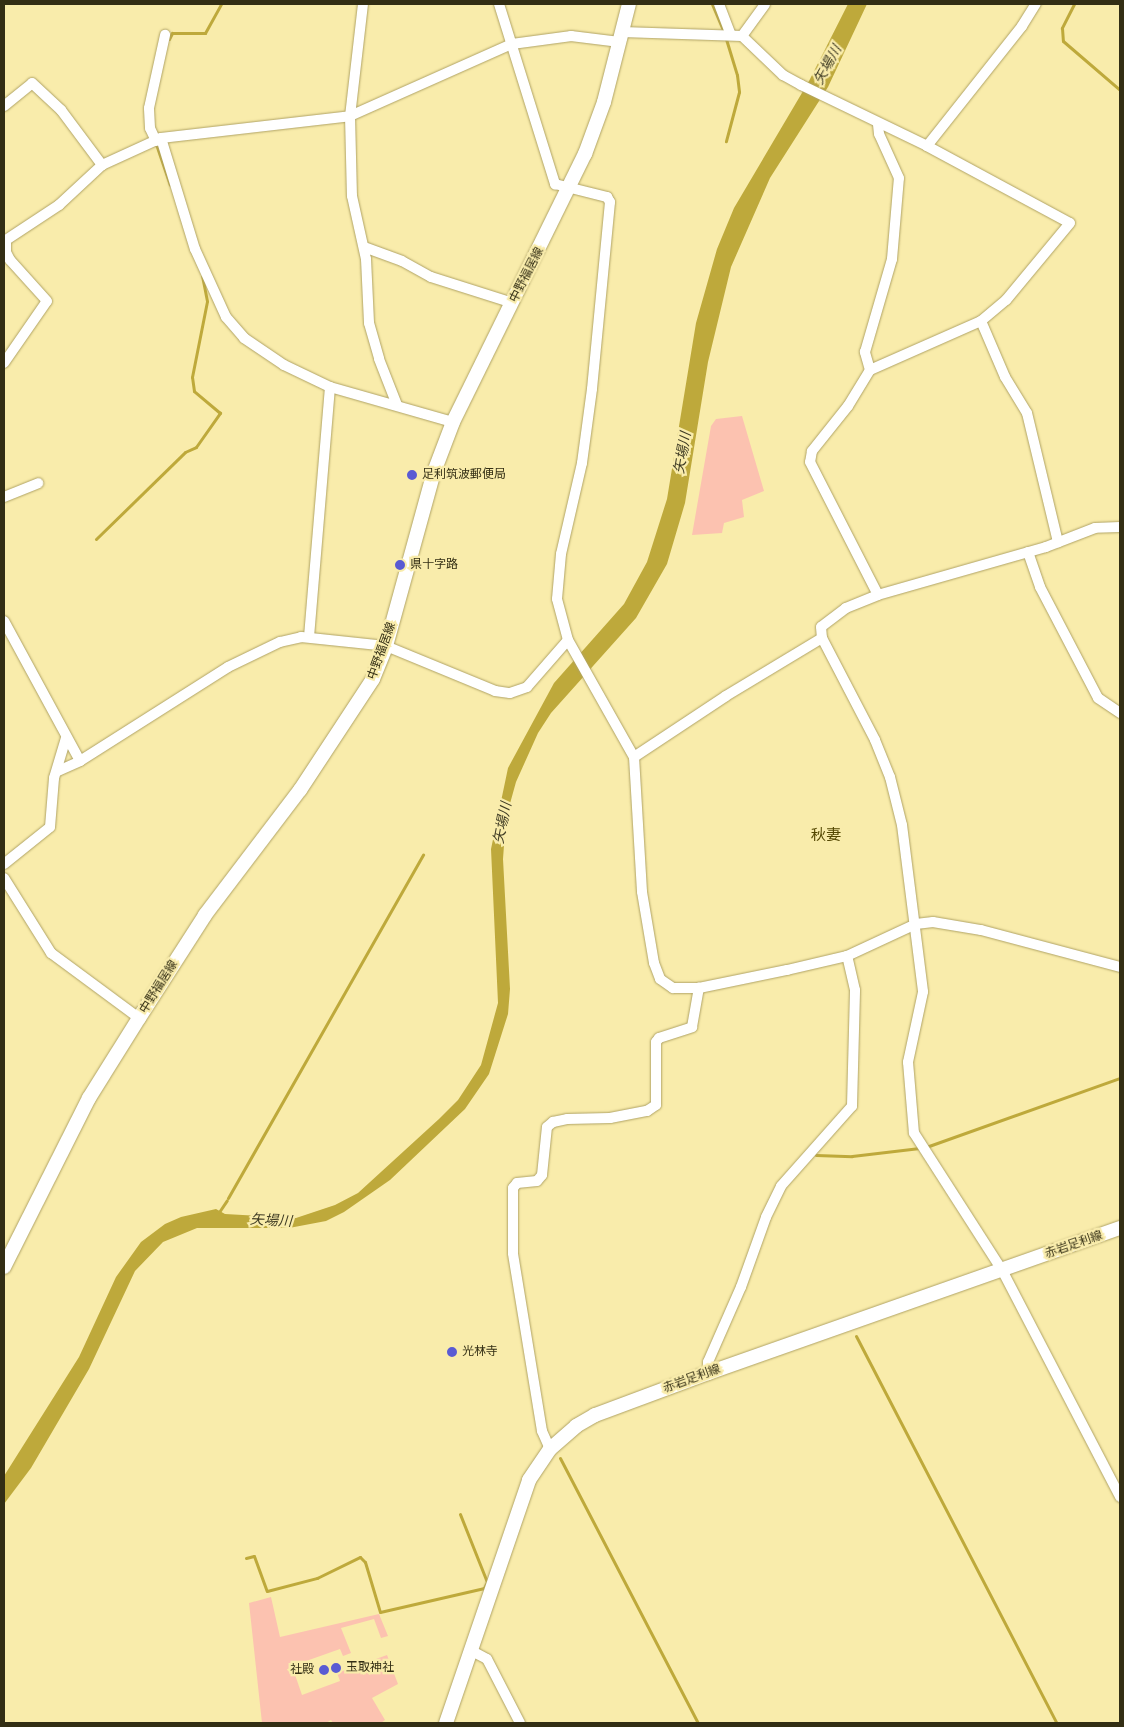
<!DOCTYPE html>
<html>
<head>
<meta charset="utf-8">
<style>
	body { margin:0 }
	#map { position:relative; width:1124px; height:1727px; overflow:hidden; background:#f9ecab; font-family:"Varela Round","Noto Sans JP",sans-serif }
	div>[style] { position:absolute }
	.green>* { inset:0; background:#fcc2b0 }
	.water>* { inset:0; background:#bea93b }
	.stream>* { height:3px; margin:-1.5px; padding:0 1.5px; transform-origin:1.5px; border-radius:1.5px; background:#bea93b }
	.roads { filter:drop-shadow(0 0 1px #b0a365) drop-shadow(0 0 1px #b0a365) }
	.street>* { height:10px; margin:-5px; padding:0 5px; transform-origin:5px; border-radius:5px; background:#fff }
	.secondary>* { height:14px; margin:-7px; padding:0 7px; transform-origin:7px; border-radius:7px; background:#fff }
	.dots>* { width:14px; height:14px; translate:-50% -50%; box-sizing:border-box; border:2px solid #f9ecab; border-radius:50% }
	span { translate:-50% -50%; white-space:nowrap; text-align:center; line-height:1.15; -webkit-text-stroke:4.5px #f9ecab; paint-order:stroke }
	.street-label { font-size:12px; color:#332e14 }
	.poi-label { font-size:12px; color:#332e14 }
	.left { translate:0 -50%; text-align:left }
	.right { translate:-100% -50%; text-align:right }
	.water-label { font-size:14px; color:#413d25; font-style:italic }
	.quarter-label { font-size:15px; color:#534600 }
	.frame { position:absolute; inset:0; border:5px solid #332e14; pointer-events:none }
</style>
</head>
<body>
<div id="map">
	<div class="green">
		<i style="clip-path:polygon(742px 416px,764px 491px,742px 500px,744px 517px,724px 523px,722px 533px,692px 535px,711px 426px,716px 419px)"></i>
		<i style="clip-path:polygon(271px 1597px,280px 1637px,379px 1614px,388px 1636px,381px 1638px,374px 1619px,341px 1628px,351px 1653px,343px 1656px,340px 1649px,292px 1666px,302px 1695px,340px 1681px,337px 1673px,387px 1655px,398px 1684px,372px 1698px,385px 1720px,381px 1723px,333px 1723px,331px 1720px,326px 1723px,262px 1723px,249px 1603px)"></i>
	</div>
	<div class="water">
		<i style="clip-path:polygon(848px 4px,867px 4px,828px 87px,770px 178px,731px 267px,708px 362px,685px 503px,667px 564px,636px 618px,551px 713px,538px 733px,516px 782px,506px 818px,503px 859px,510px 989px,508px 1014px,489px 1074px,465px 1109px,390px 1180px,344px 1212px,326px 1221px,289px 1228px,197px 1228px,163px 1242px,135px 1271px,89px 1369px,31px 1468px,4px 1504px,4px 1476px,79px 1357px,116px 1277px,141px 1242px,165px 1224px,181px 1217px,216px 1209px,225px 1214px,296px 1218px,335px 1205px,358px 1193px,439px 1119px,458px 1100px,481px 1065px,498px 1003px,491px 849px,508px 768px,554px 683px,624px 604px,647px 562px,667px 499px,696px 323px,717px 249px,734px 208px,809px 81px)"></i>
	</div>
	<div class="stream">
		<i style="left:712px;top:4px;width:26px;rotate:67deg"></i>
		<i style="left:1074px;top:4px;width:27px;rotate:117deg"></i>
		<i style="left:1062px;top:28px;width:13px;rotate:86deg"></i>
		<i style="left:1063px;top:41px;width:75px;rotate:40.7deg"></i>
		<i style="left:169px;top:39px;width:7px;rotate:-63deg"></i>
		<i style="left:172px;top:33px;width:33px"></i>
		<i style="left:205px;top:33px;width:33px;rotate:-61deg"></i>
		<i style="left:726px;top:39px;width:38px;rotate:73deg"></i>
		<i style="left:737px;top:75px;width:17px;rotate:83deg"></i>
		<i style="left:739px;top:92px;width:51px;rotate:104.9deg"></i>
		<i style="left:156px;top:144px;width:43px;rotate:71.1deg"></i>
		<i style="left:96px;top:539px;width:124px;rotate:-44.3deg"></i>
		<i style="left:185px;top:452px;width:12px;rotate:-24deg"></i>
		<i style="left:196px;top:447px;width:42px;rotate:-54.8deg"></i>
		<i style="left:220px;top:413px;width:34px;rotate:-140deg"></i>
		<i style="left:194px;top:391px;width:14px;rotate:-98deg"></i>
		<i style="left:192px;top:377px;width:77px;rotate:-78.8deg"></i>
		<i style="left:207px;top:301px;width:25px;rotate:-101deg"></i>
		<i style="left:926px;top:1147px;width:206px;rotate:-19.6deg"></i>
		<i style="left:816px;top:1155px;width:36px;rotate:2deg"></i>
		<i style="left:852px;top:1156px;width:68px;rotate:-6.7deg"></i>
		<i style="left:228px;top:1198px;width:395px;rotate:-60.4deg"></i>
		<i style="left:219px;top:1212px;width:14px;rotate:-56deg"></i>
		<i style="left:856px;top:1336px;width:436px;rotate:62.6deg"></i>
		<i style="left:560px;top:1458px;width:299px;rotate:62.5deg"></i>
		<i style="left:246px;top:1558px;width:8px;rotate:-14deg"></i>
		<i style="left:254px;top:1556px;width:37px;rotate:70deg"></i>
		<i style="left:267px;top:1591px;width:52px;rotate:-14.6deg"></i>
		<i style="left:317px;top:1578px;width:48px;rotate:-26deg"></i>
		<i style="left:360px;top:1557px;width:7px;rotate:45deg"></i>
		<i style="left:365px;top:1562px;width:52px;rotate:73.3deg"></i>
		<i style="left:380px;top:1612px;width:107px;rotate:-13deg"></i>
		<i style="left:484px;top:1588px;width:7px;rotate:-63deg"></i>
		<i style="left:487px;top:1582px;width:73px;rotate:-111.7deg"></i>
	</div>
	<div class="roads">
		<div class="street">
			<i style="left:363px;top:4px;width:113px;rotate:96.6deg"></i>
			<i style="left:350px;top:116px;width:80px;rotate:88.6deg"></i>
			<i style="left:352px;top:196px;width:65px;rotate:77.5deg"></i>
			<i style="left:366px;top:259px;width:64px;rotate:87.3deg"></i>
			<i style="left:369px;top:323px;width:37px;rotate:74deg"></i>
			<i style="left:379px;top:359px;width:49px;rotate:68.6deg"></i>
			<i style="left:499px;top:4px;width:189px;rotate:72.7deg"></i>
			<i style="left:555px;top:184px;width:54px;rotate:14deg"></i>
			<i style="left:607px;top:197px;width:6px;rotate:59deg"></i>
			<i style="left:610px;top:202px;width:188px;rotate:95.5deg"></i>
			<i style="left:592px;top:389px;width:75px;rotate:97.7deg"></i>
			<i style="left:582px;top:463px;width:93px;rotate:103deg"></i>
			<i style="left:561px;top:554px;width:45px;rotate:95.1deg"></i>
			<i style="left:557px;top:599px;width:42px;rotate:75deg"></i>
			<i style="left:568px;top:640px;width:134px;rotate:60.6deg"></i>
			<i style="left:634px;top:757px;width:135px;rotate:86.6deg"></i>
			<i style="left:642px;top:892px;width:72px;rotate:80.4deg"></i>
			<i style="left:654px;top:963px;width:17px;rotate:69deg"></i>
			<i style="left:660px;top:979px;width:16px;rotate:35deg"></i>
			<i style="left:673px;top:988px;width:26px"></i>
			<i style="left:699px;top:988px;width:90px;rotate:-11.6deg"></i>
			<i style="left:787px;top:970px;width:62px;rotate:-13.1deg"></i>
			<i style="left:847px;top:956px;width:76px;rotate:-24.9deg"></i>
			<i style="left:916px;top:924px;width:17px;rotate:-7deg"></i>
			<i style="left:933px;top:922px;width:49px;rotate:9.5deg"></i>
			<i style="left:981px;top:930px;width:144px;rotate:14.9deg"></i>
			<i style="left:719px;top:4px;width:31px;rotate:69deg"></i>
			<i style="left:622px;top:32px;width:120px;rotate:1.9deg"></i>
			<i style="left:742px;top:36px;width:57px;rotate:43.6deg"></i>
			<i style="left:783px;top:75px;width:21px;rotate:29deg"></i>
			<i style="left:801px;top:85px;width:140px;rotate:25.8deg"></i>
			<i style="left:927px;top:146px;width:162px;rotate:28.3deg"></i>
			<i style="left:1070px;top:223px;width:100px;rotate:129.7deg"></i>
			<i style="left:1006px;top:300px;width:33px;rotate:140deg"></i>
			<i style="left:981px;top:321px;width:121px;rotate:156.2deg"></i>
			<i style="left:870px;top:370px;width:42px;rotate:121.4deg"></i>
			<i style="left:848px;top:406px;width:58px;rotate:128.7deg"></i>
			<i style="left:812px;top:451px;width:11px;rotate:100deg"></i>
			<i style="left:810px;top:462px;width:149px;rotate:62.9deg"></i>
			<i style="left:742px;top:36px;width:39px;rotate:-54deg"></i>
			<i style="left:4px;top:106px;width:36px;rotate:-39deg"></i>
			<i style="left:32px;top:83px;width:40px;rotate:43deg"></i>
			<i style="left:61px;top:110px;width:69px;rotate:53.3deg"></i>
			<i style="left:161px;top:138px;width:116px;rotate:73deg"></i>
			<i style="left:195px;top:249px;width:75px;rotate:65.5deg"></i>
			<i style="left:226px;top:317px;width:28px;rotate:49deg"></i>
			<i style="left:244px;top:338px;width:48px;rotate:34deg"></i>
			<i style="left:284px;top:365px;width:51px;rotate:25.6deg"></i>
			<i style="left:330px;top:387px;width:128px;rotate:15.9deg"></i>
			<i style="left:156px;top:141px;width:14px;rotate:-115deg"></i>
			<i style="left:150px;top:128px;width:20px;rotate:-93deg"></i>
			<i style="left:149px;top:108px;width:75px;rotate:-77.6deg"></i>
			<i style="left:927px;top:146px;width:153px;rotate:-51.6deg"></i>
			<i style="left:1022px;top:26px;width:26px;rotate:-58deg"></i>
			<i style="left:364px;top:247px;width:40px;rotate:20.2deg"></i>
			<i style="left:402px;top:261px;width:33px;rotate:29deg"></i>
			<i style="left:431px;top:277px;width:86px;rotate:17.6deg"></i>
			<i style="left:981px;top:321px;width:61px;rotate:66.8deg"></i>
			<i style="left:1005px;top:377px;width:42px;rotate:58.6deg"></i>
			<i style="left:1027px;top:413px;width:133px;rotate:76.5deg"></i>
			<i style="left:4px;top:363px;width:75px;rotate:-55.3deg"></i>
			<i style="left:47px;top:301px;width:55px;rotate:-132.1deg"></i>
			<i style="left:10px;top:260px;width:9px;rotate:-117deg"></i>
			<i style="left:6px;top:252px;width:12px;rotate:-90deg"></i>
			<i style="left:6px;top:240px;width:64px;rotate:-33.4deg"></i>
			<i style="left:59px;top:205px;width:59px;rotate:-42.9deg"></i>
			<i style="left:102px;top:165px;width:65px;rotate:-24.6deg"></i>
			<i style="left:161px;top:138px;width:190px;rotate:-6.6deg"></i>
			<i style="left:350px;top:116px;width:177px;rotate:-24deg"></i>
			<i style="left:512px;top:44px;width:60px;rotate:-7.7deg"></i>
			<i style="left:571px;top:36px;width:49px;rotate:7deg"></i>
			<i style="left:870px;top:370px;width:19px;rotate:-106deg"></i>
			<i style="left:865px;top:352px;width:97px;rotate:-73.8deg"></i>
			<i style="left:892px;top:259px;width:81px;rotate:-85.1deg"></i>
			<i style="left:899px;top:178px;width:48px;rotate:-114.4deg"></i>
			<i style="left:879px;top:134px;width:10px;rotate:-96deg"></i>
			<i style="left:4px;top:497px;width:37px;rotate:-22deg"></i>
			<i style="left:1120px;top:527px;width:25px;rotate:178deg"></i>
			<i style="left:1095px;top:528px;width:53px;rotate:158.8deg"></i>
			<i style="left:1046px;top:547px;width:175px;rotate:164.1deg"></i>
			<i style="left:878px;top:595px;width:35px;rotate:158deg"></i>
			<i style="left:846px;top:608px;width:31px;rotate:143deg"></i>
			<i style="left:821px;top:627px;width:11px;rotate:85deg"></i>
			<i style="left:822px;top:638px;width:115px;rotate:62.5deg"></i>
			<i style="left:875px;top:740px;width:40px;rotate:68deg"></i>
			<i style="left:890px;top:777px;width:49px;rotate:76deg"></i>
			<i style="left:902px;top:825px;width:168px;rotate:82.8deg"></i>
			<i style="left:923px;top:992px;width:72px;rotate:102.1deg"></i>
			<i style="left:908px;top:1062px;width:71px;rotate:85.2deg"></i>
			<i style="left:914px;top:1133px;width:163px;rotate:57.3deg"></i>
			<i style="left:1002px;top:1270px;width:256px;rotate:62.5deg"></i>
			<i style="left:1028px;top:552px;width:37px;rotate:71deg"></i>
			<i style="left:1040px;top:587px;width:125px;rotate:62.4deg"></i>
			<i style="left:1098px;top:698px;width:27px;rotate:34deg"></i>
			<i style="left:4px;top:621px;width:159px;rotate:61.5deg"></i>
			<i style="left:309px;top:637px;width:251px;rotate:-85.2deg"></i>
			<i style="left:634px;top:757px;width:110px;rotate:-33.5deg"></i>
			<i style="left:726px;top:696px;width:112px;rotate:-31.1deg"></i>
			<i style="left:58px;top:771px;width:24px;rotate:-24deg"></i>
			<i style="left:80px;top:761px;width:175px;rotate:-32.4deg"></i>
			<i style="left:228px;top:667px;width:58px;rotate:-25.7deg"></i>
			<i style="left:280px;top:642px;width:22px;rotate:-13deg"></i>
			<i style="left:301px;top:637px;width:85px;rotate:6deg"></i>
			<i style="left:386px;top:646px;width:118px;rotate:22.4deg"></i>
			<i style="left:495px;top:691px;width:15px;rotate:8deg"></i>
			<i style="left:510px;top:693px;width:18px;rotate:-19deg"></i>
			<i style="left:527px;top:687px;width:62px;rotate:-48.9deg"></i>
			<i style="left:4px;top:864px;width:59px;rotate:-38.8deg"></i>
			<i style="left:50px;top:827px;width:49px;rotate:-85.3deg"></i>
			<i style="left:54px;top:778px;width:42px;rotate:-73.3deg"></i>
			<i style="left:4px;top:878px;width:89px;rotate:57.9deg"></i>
			<i style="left:51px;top:953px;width:109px;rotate:36.5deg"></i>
			<i style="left:708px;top:1373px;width:11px;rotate:-90deg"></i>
			<i style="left:708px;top:1362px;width:82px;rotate:-66.3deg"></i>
			<i style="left:741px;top:1287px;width:74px;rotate:-70.3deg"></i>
			<i style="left:766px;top:1217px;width:34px;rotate:-64deg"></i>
			<i style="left:781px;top:1186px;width:107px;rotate:-48.4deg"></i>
			<i style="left:852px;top:1106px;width:116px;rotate:-88.5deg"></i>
			<i style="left:855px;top:990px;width:35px;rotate:-103deg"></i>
			<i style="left:550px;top:1449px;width:20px;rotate:-114deg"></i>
			<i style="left:542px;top:1431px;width:180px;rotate:-99.3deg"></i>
			<i style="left:513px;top:1253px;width:65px;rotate:-90deg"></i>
			<i style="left:513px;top:1188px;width:6px;rotate:-51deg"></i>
			<i style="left:517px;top:1183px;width:20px;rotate:-6deg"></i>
			<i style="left:537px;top:1181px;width:8px;rotate:-50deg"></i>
			<i style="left:542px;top:1175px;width:48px;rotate:-84.1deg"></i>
			<i style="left:547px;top:1127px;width:8px;rotate:-40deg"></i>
			<i style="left:553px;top:1122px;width:14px;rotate:-12deg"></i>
			<i style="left:567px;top:1119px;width:43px;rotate:-1.3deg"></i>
			<i style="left:610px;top:1118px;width:38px;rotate:-11deg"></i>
			<i style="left:647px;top:1111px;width:11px;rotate:-34deg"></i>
			<i style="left:656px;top:1105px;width:63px;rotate:-90deg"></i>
			<i style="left:656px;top:1042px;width:5px;rotate:-53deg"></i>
			<i style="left:659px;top:1038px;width:35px;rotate:-18deg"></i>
			<i style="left:692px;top:1027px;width:40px;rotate:-80deg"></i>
			<i style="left:470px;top:1650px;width:19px;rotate:28deg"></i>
			<i style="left:487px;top:1659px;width:72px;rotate:62.7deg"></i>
		</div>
		<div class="secondary">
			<i style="left:4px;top:1267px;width:189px;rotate:-63.3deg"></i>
			<i style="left:89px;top:1098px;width:94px;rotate:-58deg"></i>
			<i style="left:139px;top:1018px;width:122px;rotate:-57.3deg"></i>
			<i style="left:205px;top:915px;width:157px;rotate:-52.8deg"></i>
			<i style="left:300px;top:790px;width:133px;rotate:-56.7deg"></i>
			<i style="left:373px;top:679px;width:35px;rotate:-68deg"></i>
			<i style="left:386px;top:646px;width:180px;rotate:-74.6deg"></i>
			<i style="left:434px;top:472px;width:53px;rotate:-69.2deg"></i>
			<i style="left:453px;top:422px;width:299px;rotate:-63.8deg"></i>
			<i style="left:585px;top:154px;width:55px;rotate:-69.9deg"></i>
			<i style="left:604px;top:102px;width:101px;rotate:-75.7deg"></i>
			<i style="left:446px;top:1723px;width:257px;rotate:-71.1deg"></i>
			<i style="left:529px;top:1480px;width:37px;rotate:-56deg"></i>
			<i style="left:550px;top:1449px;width:35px;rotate:-41deg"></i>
			<i style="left:576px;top:1426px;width:22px;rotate:-30deg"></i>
			<i style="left:595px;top:1415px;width:121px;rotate:-20.4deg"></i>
			<i style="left:708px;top:1373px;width:437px;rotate:-19.4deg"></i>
		</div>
	</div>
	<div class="dots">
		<i style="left:412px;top:475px;background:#5a5bd3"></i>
		<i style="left:400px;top:565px;background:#5a5bd3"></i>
		<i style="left:452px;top:1352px;background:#5a5bd3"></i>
		<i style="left:336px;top:1668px;background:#5a5bd3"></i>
		<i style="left:324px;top:1670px;background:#5a5bd3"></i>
	</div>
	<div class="street-label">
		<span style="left:527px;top:275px;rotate:-63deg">中野福居線</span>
		<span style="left:382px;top:651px;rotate:-70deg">中野福居線</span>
		<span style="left:159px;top:987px;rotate:-58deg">中野福居線</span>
		<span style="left:1074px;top:1245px;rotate:-19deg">赤岩足利線</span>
		<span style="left:692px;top:1379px;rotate:-20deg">赤岩足利線</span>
	</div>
	<div class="poi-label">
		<span class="left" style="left:422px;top:475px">足利筑波郵便局</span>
		<span class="left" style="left:410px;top:565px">県十字路</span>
		<span class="left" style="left:462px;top:1352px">光林寺</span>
		<span class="left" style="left:346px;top:1668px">玉取神社</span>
		<span class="right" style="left:314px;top:1670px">社殿</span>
	</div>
	<div class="water-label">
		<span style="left:828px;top:65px;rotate:-61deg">矢場川</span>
		<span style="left:683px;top:453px;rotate:-80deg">矢場川</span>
		<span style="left:503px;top:823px;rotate:-79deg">矢場川</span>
		<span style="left:271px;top:1221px;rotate:3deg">矢場川</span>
	</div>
	<div class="quarter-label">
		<span style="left:826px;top:836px">秋妻</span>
	</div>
	<div class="frame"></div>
</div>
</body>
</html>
